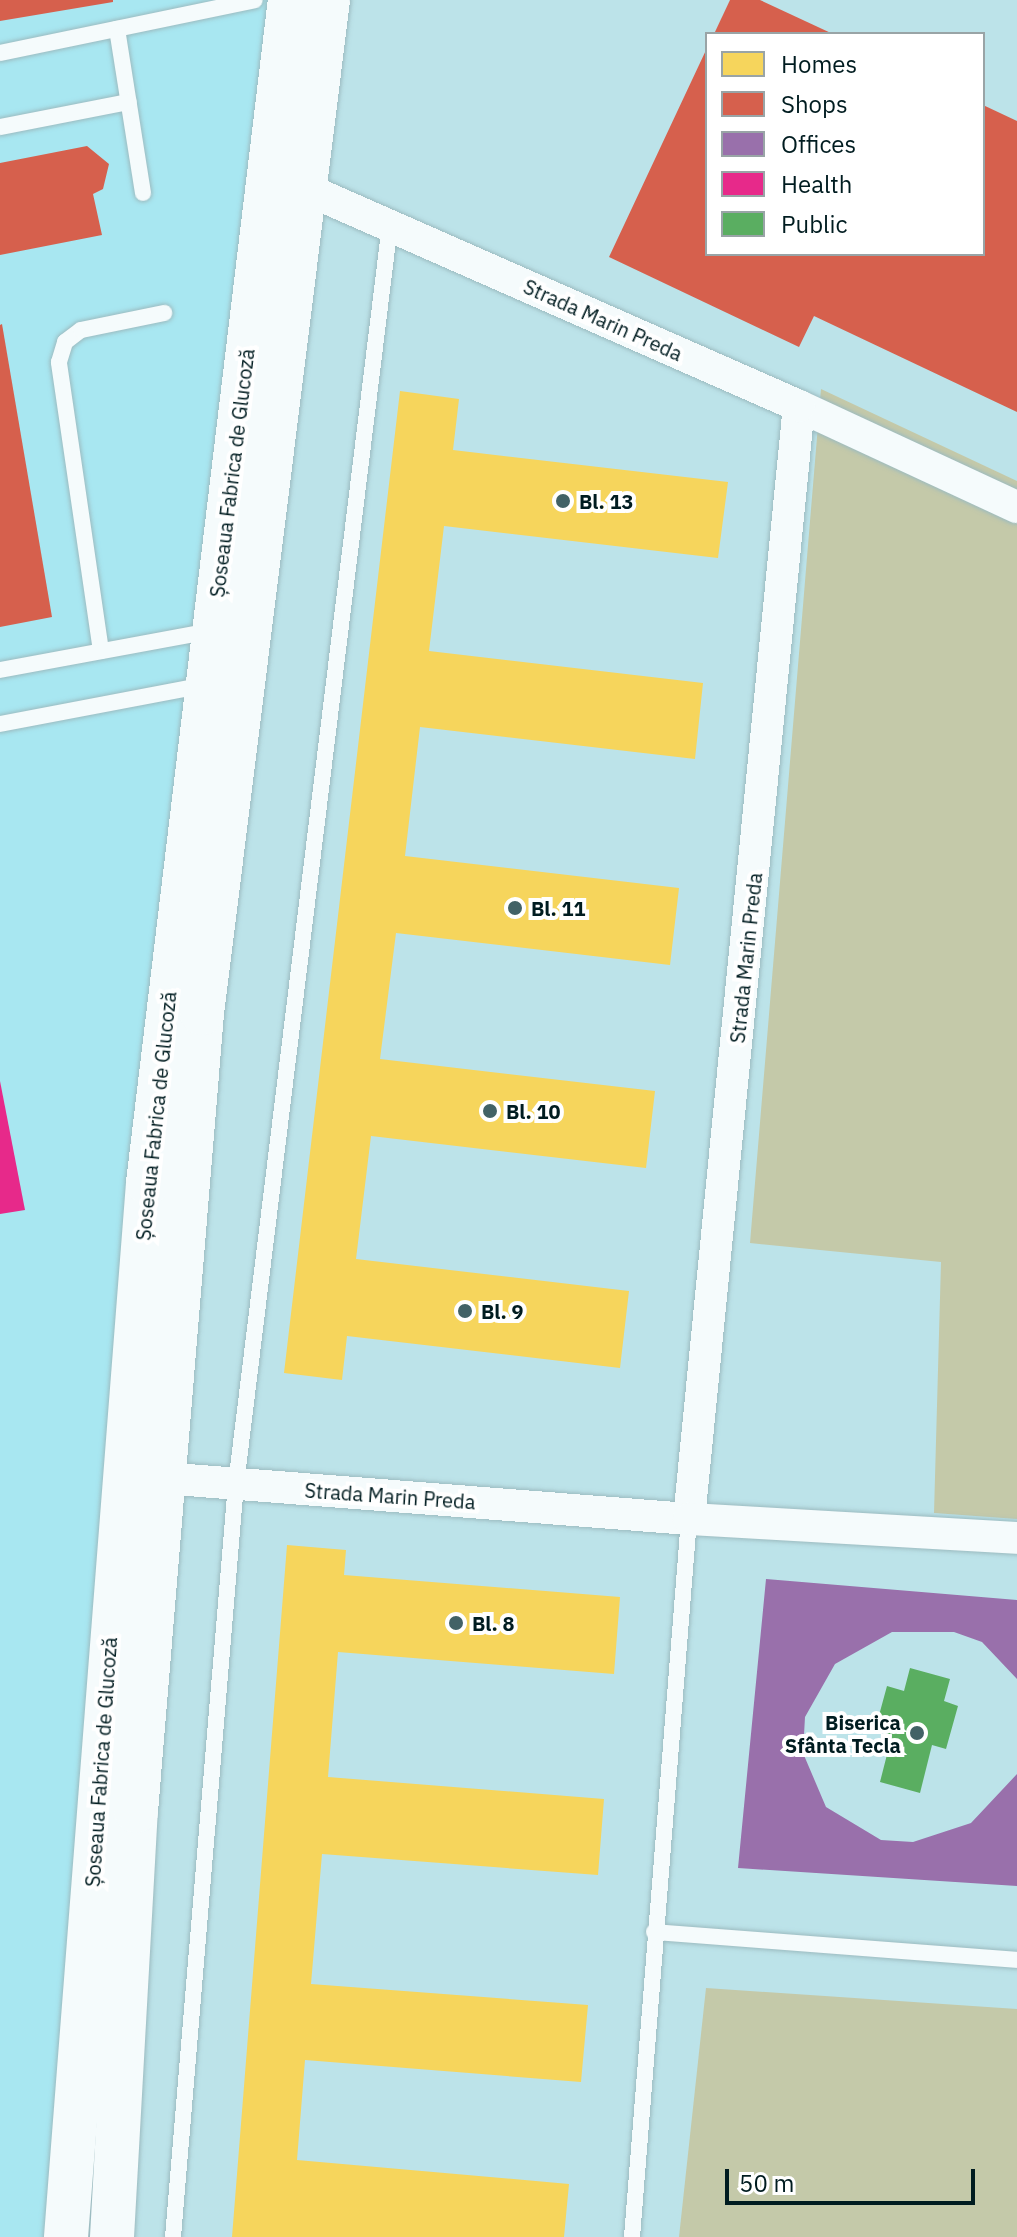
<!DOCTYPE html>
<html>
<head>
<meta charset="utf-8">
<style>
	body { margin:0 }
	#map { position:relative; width:1017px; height:2237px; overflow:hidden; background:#bce3e9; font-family:"IBM Plex Sans",sans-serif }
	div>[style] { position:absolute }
	.built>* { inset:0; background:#a8e7f1 }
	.green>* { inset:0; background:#c4c9a9 }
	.homes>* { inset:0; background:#f6d55c }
	.shops>* { inset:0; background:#d6604d }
	.offices>* { inset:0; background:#9970ab }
	.health>* { inset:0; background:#e7298a }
	.public>* { inset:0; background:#5aae61 }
	.roads { filter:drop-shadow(0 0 2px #9cbbc0) drop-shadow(0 0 2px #9cbbc0) }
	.service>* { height:16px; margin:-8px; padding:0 8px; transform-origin:8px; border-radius:8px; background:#f5fbfc }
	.minor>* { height:32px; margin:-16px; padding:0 16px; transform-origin:16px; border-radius:16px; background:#f5fbfc }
	.primary>* { height:44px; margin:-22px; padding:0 22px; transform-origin:22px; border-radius:22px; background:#f5fbfc }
	.dots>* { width:22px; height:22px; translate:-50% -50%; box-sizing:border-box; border:4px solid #fff; border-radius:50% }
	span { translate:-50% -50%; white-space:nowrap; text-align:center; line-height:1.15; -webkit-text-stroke:8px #fff; paint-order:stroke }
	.street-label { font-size:20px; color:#001c20 }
	.poi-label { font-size:20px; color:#001c20; font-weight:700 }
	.left { translate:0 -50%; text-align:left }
	.right { translate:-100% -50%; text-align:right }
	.legend { position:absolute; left:705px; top:32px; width:280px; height:224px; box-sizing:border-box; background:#fff; border:2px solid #99a4a6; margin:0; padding:10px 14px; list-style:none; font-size:24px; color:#001c20 }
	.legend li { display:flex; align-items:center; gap:16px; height:40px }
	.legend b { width:40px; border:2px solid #99a4a6 }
	.scale { position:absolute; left:725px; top:2169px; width:250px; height:36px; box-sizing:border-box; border:4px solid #001c20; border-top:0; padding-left:10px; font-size:24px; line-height:28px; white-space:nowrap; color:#001c20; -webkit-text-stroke:6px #fff; paint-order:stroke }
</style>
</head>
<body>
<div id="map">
	<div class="built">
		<i style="clip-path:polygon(0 0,299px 0,84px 2237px,0 2237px)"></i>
	</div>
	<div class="green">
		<i style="clip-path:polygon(821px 389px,1017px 481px,1017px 1519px,934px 1513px,941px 1262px,750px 1243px)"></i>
		<i style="clip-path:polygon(706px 1988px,1017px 2009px,1017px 2237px,679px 2237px)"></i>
	</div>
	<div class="homes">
		<i style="clip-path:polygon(400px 391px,459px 399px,453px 450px,728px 482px,718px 558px,444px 526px,429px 651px,703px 683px,695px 759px,420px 727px,405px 856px,679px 888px,670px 965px,396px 933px,380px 1059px,655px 1091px,646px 1168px,371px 1136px,356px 1259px,629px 1291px,620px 1368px,347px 1336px,342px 1380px,284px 1373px)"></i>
		<i style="clip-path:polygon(287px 1545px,346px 1550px,344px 1575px,620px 1597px,614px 1674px,338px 1652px,328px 1777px,604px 1799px,598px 1875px,322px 1854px,311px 1984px,588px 2005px,581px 2082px,305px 2060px,297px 2160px,569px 2184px,564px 2237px,232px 2237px)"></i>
	</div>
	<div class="shops">
		<i style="clip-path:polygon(0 0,113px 0,113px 2px,0 21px)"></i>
		<i style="clip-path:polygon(730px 0,760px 0,833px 34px,714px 34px)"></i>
		<i style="clip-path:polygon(707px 48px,707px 254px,983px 254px,983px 105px,1017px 121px,1017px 412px,814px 316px,799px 347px,609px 257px)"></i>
		<i style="clip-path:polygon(87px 146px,109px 164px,103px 189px,93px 194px,102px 235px,0 255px,0 163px)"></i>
		<i style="clip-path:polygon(2px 324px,52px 617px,0 627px,0 325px)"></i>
	</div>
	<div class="offices">
		<i style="clip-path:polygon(766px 1579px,1017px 1600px,1017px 1679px,982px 1642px,954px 1632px,892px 1632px,835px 1664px,805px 1717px,803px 1753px,826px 1807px,881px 1840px,913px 1842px,971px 1823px,1017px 1774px,1017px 1886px,738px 1868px)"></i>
	</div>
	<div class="health">
		<i style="clip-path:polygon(0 1081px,25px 1210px,0 1214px)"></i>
	</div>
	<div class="public">
		<i style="clip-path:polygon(910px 1668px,950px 1679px,944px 1701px,958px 1706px,946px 1749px,932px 1745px,920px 1793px,880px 1782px,892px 1735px,875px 1730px,887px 1686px,904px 1691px)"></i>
	</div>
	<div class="roads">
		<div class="service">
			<i style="left:117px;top:29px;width:166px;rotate:81deg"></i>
			<i style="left:0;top:53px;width:260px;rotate:-11.7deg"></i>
			<i style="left:0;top:127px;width:131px;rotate:-11deg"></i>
			<i style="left:101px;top:651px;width:292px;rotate:-98.3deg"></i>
			<i style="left:59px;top:362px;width:21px;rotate:-73deg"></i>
			<i style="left:65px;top:342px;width:20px;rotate:-37deg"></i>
			<i style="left:81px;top:330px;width:85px;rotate:-11.6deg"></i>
			<i style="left:0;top:670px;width:215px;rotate:-10.5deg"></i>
			<i style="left:0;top:724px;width:208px;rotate:-10.8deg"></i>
			<i style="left:654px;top:1932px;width:364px;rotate:4.4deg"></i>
			<i style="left:173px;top:2237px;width:756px;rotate:-85.22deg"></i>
			<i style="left:236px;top:1484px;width:1268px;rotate:-83.03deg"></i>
			<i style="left:632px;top:2237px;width:720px;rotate:-85.46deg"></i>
		</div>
		<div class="minor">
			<i style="left:799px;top:406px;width:240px;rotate:24.9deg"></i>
			<i style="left:162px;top:1478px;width:529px;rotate:4.45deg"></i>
			<i style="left:689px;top:1519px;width:1118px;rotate:-84.36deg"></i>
			<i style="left:799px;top:406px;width:539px;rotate:-156.24deg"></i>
			<i style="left:689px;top:1519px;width:329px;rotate:3.3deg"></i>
		</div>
		<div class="primary">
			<i style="left:66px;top:2237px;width:1057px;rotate:-85.55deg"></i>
			<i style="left:148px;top:1183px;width:1191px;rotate:-83.16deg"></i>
			<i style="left:112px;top:2237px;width:427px;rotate:-86.8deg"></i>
			<i style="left:136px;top:1811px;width:801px;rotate:-85.27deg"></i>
			<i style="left:202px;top:1013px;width:1021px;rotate:-82.91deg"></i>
		</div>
	</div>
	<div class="dots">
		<i style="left:563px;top:501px;background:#426266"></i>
		<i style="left:515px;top:908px;background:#426266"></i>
		<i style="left:490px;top:1111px;background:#426266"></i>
		<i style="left:465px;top:1311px;background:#426266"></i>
		<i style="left:456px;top:1623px;background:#426266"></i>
		<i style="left:917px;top:1733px;background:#426266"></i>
	</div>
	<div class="street-label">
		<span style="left:603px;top:320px;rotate:24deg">Strada Marin Preda</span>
		<span style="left:232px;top:473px;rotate:-83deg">Șoseaua Fabrica de Glucoză</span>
		<span style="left:746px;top:958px;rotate:-84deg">Strada Marin Preda</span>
		<span style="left:156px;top:1116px;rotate:-84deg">Șoseaua Fabrica de Glucoză</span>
		<span style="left:390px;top:1496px;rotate:4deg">Strada Marin Preda</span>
		<span style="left:101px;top:1762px;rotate:-86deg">Șoseaua Fabrica de Glucoză</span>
	</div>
	<div class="poi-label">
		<span class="left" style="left:579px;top:501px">Bl. 13</span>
		<span class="left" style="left:531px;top:908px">Bl. 11</span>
		<span class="left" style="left:506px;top:1111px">Bl. 10</span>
		<span class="left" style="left:481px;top:1311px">Bl. 9</span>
		<span class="left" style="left:472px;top:1623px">Bl. 8</span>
		<span class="right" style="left:901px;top:1734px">Biserica<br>Sfânta Tecla</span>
	</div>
	<ul class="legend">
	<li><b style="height:22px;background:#f6d55c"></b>Homes</li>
	<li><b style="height:22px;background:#d6604d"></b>Shops</li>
	<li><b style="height:22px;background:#9970ab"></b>Offices</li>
	<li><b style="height:22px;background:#e7298a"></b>Health</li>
	<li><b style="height:22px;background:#5aae61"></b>Public</li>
	</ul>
	<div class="scale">50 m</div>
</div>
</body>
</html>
